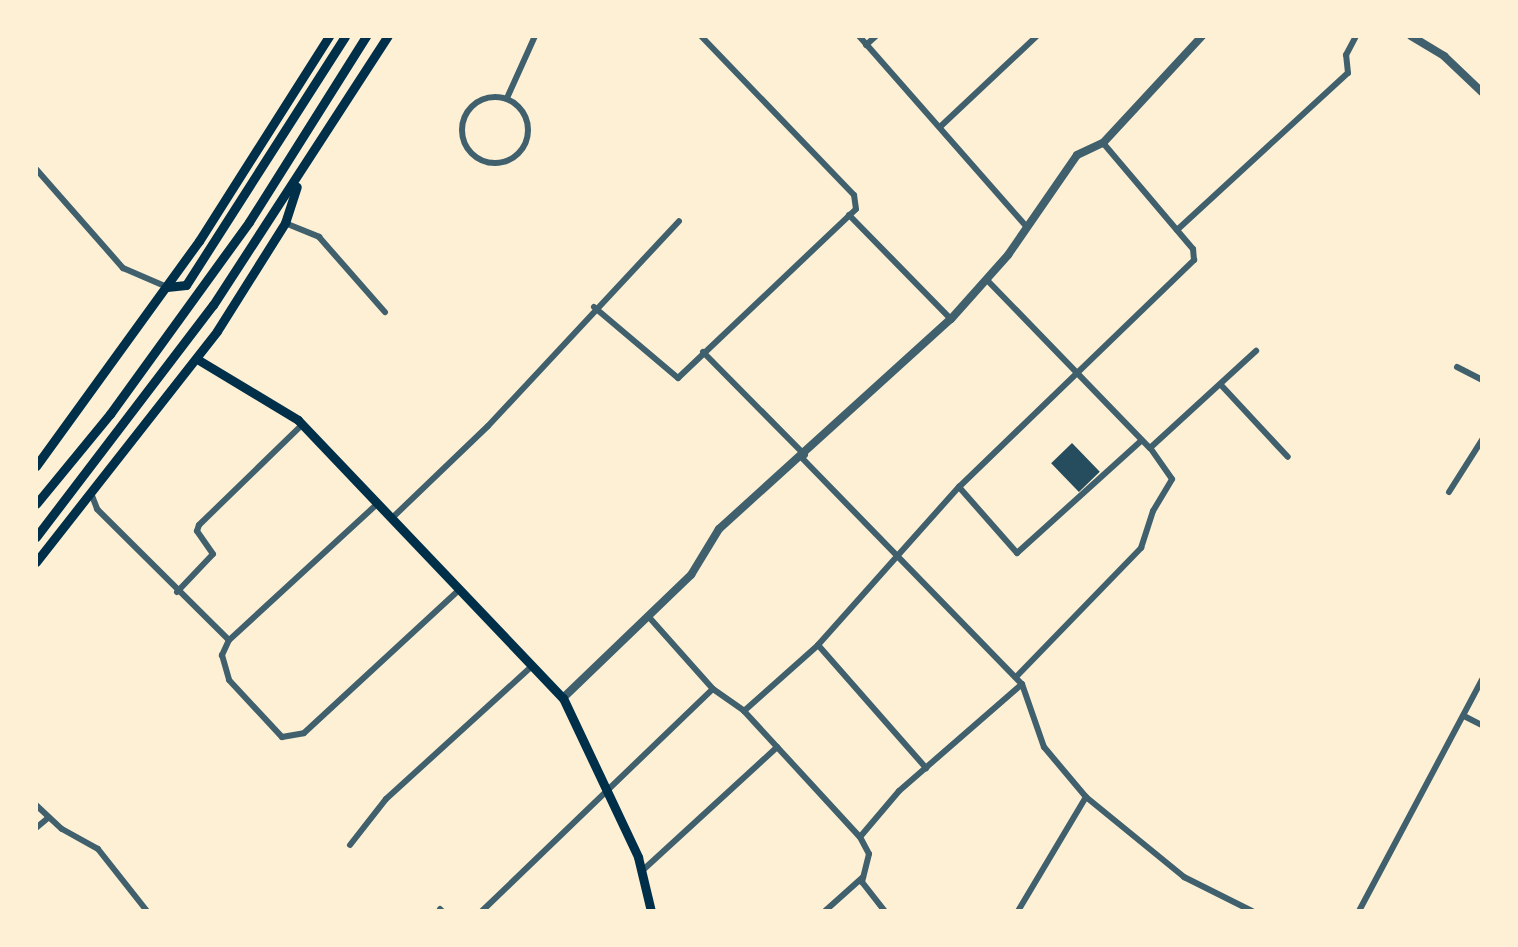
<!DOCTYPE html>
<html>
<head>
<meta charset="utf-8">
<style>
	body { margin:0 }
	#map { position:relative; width:1518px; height:947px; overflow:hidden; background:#fdf0d5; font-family:Quicksand,sans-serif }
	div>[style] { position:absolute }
	.building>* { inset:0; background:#264d5e; transform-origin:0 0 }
	.minor>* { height:6px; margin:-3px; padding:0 3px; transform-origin:3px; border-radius:3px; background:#3f606c }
	.minor>.ring { margin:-3px; padding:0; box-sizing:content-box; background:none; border:6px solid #3f606c; border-radius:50% }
	.tertiary>* { height:8px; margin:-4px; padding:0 4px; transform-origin:4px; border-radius:4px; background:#3f606c }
	.secondary>* { height:9px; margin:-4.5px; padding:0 4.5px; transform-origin:4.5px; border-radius:4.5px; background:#003049 }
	span { translate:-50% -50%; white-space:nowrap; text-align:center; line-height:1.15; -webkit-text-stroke:7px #fdf0d5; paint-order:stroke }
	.frame { position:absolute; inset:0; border:38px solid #fdf0d5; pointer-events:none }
</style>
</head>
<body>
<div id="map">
	<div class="building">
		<i style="left:1072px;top:443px;width:40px;height:29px;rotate:46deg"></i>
	</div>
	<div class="minor">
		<i style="left:859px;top:36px;width:252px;rotate:48.7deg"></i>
		<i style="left:866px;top:45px;width:13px;rotate:-42deg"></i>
		<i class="ring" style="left:462px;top:97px;width:60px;height:60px"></i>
		<i style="left:507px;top:98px;width:68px;rotate:-65.7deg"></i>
		<i style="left:941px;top:126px;width:132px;rotate:-43.2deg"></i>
		<i style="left:36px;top:169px;width:132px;rotate:48.7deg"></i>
		<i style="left:123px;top:268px;width:48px;rotate:23.4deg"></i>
		<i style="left:849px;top:215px;width:146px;rotate:45.6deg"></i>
		<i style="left:285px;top:223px;width:37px;rotate:22deg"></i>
		<i style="left:319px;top:237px;width:100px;rotate:48.7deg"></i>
		<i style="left:1177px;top:230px;width:232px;rotate:-42.6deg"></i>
		<i style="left:1348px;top:73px;width:18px;rotate:-96deg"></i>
		<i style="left:1346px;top:55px;width:21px;rotate:-62deg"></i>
		<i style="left:987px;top:280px;width:234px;rotate:45.9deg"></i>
		<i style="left:1150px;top:448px;width:144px;rotate:-42.5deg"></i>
		<i style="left:594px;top:307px;width:110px;rotate:40.2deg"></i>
		<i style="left:678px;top:378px;width:245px;rotate:-43.5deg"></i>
		<i style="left:856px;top:209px;width:14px;rotate:-98deg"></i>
		<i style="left:854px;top:195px;width:221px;rotate:-133.9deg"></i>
		<i style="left:703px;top:352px;width:145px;rotate:45.3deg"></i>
		<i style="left:1457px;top:367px;width:28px;rotate:27deg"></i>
		<i style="left:1221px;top:385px;width:98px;rotate:47.1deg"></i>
		<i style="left:802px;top:458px;width:315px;rotate:45.8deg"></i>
		<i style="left:1022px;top:684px;width:67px;rotate:70.8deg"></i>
		<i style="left:1044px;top:747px;width:65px;rotate:50deg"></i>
		<i style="left:1086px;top:797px;width:127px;rotate:39.2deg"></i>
		<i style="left:1184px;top:877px;width:76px;rotate:26.6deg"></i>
		<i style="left:959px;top:487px;width:88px;rotate:48.7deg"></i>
		<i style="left:1017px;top:553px;width:167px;rotate:-42.1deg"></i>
		<i style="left:1449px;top:492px;width:62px;rotate:-57.6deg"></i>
		<i style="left:91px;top:493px;width:17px;rotate:69deg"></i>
		<i style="left:97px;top:509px;width:186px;rotate:44.8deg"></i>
		<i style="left:376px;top:505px;width:200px;rotate:137.4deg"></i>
		<i style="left:229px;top:640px;width:17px;rotate:115deg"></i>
		<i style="left:222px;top:655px;width:26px;rotate:74deg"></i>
		<i style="left:229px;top:680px;width:78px;rotate:47.1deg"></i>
		<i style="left:282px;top:737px;width:22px;rotate:-10deg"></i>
		<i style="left:304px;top:733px;width:209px;rotate:-42.7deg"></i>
		<i style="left:391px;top:519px;width:134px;rotate:-43.8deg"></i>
		<i style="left:488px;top:426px;width:280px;rotate:-47deg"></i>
		<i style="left:177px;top:592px;width:52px;rotate:-46.5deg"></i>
		<i style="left:213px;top:554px;width:28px;rotate:-125deg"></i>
		<i style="left:197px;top:531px;width:6px;rotate:-72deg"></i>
		<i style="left:199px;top:525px;width:144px;rotate:-44.2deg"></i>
		<i style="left:648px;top:616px;width:98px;rotate:48.3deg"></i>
		<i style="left:713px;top:689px;width:38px;rotate:35deg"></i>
		<i style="left:744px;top:711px;width:171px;rotate:47.4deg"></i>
		<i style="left:860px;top:837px;width:19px;rotate:62deg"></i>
		<i style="left:869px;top:854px;width:29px;rotate:104deg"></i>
		<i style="left:862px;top:882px;width:37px;rotate:52deg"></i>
		<i style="left:818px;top:645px;width:164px;rotate:48.7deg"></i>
		<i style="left:1016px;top:677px;width:180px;rotate:-45.9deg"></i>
		<i style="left:1141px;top:548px;width:39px;rotate:-72deg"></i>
		<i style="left:1153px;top:511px;width:37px;rotate:-59deg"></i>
		<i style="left:1172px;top:479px;width:38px;rotate:-125deg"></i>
		<i style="left:744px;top:711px;width:99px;rotate:-41.7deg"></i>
		<i style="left:818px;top:645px;width:212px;rotate:-48.3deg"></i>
		<i style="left:959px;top:487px;width:327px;rotate:-44deg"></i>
		<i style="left:1194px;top:260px;width:11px;rotate:-95deg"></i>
		<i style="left:1193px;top:249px;width:139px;rotate:-130.3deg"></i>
		<i style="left:1464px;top:716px;width:20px;rotate:27deg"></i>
		<i style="left:36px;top:805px;width:35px;rotate:43deg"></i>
		<i style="left:62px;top:829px;width:41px;rotate:29.1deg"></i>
		<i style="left:98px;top:849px;width:79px;rotate:51.7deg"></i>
		<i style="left:36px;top:828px;width:16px;rotate:-40deg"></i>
		<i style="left:860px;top:837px;width:60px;rotate:-49.7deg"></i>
		<i style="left:899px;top:791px;width:163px;rotate:-41deg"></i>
		<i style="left:350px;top:845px;width:58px;rotate:-52deg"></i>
		<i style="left:386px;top:799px;width:196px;rotate:-42.3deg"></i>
		<i style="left:643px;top:870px;width:182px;rotate:-42.5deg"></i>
		<i style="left:440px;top:909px;width:3px;rotate:45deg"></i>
		<i style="left:482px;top:911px;width:320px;rotate:-43.9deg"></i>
		<i style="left:825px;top:911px;width:51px;rotate:-41.8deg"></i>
		<i style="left:1018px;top:911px;width:133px;rotate:-59.2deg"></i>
		<i style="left:1359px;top:911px;width:262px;rotate:-62deg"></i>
	</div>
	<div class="tertiary">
		<i style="left:1411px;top:36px;width:39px;rotate:31deg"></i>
		<i style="left:1444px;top:56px;width:52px;rotate:43.5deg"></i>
		<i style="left:563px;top:698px;width:178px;rotate:-43.9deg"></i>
		<i style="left:691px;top:575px;width:54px;rotate:-58.7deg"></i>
		<i style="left:719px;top:529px;width:313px;rotate:-42.2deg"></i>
		<i style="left:951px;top:319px;width:86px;rotate:-48.3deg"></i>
		<i style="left:1008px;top:255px;width:121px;rotate:-55.4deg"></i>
		<i style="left:1077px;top:155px;width:29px;rotate:-25deg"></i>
		<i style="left:1103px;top:143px;width:146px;rotate:-47.2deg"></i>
	</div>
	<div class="secondary">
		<i style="left:167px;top:287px;width:19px;rotate:-6deg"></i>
		<i style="left:186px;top:285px;width:295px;rotate:-57.4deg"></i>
		<i style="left:197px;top:359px;width:118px;rotate:31.1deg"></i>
		<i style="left:298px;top:420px;width:384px;rotate:46.4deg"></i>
		<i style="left:563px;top:698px;width:176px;rotate:64.7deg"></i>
		<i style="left:638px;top:857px;width:56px;rotate:76.5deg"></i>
		<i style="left:36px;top:466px;width:278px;rotate:-54.1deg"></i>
		<i style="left:199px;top:241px;width:243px;rotate:-57.6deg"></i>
		<i style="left:36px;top:504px;width:117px;rotate:-50.6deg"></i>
		<i style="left:110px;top:414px;width:237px;rotate:-54.1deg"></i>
		<i style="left:249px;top:222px;width:220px;rotate:-57.8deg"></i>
		<i style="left:36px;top:537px;width:292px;rotate:-52.7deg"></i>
		<i style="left:213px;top:305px;width:321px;rotate:-57deg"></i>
		<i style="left:36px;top:562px;width:293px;rotate:-51.9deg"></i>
		<i style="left:217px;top:331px;width:128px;rotate:-57.8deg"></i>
		<i style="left:285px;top:223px;width:38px;rotate:-72deg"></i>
	</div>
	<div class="frame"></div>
</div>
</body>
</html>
